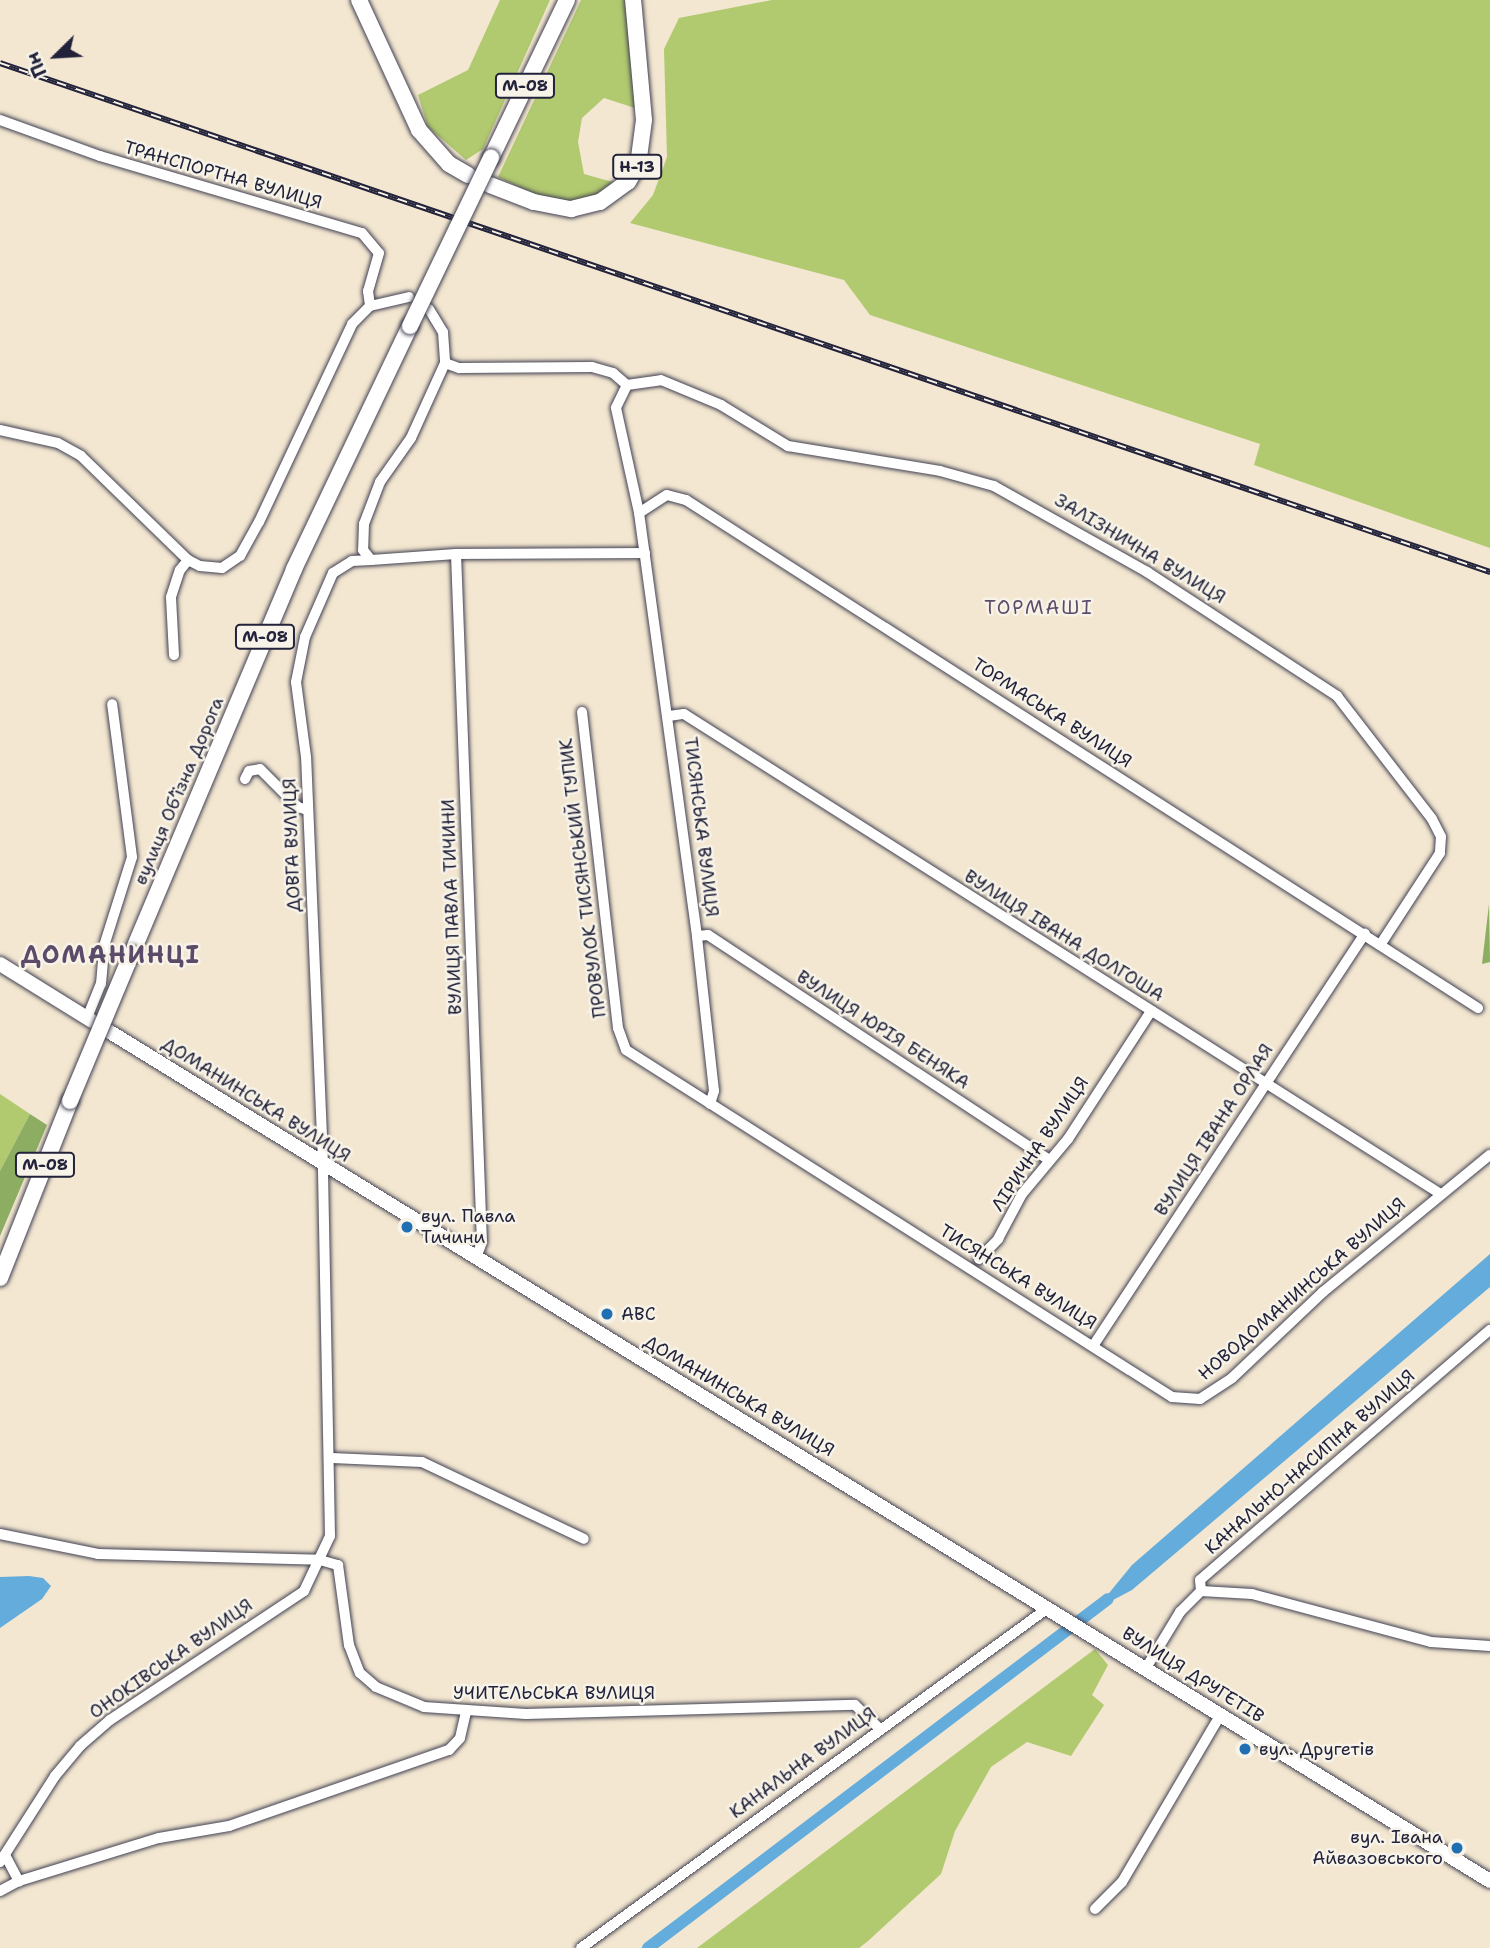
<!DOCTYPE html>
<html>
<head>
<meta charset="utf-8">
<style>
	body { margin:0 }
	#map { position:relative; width:1490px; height:1948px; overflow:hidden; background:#f3e7d1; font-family:"Shantell Sans",sans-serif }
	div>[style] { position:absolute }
	.green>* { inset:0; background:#b1c96f }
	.forest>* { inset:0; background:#8cad62 }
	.water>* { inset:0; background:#64acdb }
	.canal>* { height:12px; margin:-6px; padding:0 6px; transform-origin:6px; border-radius:6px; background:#64acdb }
	.roads { filter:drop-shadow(0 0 2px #414052) drop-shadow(0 0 2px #414052) }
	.minor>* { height:10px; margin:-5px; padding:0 5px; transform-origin:5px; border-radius:5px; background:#fff }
	.major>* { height:14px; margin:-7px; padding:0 7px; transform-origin:7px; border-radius:7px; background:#fff }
	.highway>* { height:16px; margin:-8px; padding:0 8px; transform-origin:8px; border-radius:8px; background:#fff }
	.rail>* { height:6px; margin-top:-3px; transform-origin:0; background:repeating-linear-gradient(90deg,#f7f3e8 0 10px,#22223b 0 20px); box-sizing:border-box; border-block:2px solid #22223b }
	.bridges { filter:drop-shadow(0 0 2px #414052) drop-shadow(0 0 2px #414052) }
	.highway-bridge>* { height:16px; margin:-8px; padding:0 8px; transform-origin:8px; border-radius:8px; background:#fff }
	.dots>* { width:19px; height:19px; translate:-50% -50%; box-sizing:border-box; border:4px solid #f7f3e8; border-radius:50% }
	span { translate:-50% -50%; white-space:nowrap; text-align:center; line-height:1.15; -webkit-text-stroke:5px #f7f3e8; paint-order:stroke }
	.shield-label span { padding:2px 5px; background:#f7f3e8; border:2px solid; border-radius:5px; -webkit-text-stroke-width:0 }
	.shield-label { font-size:16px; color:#22223b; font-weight:700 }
	.street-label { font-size:18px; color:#22223b }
	.poi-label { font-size:18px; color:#22223b }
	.left { translate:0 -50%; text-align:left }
	.right { translate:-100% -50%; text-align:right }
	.neighbourhood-label { font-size:19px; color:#5b4a68; letter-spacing:2px }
	.district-label { font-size:24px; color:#5b4a68; font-weight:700; letter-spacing:2px }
	.north { position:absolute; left:21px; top:21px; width:70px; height:70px; -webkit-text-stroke:5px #f7f3e8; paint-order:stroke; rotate:246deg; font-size:19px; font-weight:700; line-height:28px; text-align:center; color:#22223b }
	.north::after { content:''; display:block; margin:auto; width:24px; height:32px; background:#22223b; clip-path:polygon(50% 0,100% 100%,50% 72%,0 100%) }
</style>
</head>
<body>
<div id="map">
	<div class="green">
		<i style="clip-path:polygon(500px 0,550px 0,483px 149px,466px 160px,428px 127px,418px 95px,468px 70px)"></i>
		<i style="clip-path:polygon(581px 0,629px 0,638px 109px,604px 98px,582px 118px,578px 142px,584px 174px,616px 183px,591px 198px,569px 202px,534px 194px,498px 177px)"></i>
		<i style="clip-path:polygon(772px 0,1490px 0,1490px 548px,1254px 465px,1260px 444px,870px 315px,844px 280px,630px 223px,653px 195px,667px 157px,664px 49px,679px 18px)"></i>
		<i style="clip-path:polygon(0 1094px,30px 1114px,0 1171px)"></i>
		<i style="clip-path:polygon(1095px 1649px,1108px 1665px,1092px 1695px,1104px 1705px,1071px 1756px,1027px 1742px,991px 1767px,955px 1831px,941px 1874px,868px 1941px,859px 1948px,697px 1948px)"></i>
	</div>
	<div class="forest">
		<i style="clip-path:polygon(1489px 904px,1490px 962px,1482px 964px)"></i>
		<i style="clip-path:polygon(30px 1114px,47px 1125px,0 1236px,0 1171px)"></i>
	</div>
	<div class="water">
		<i style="clip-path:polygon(1490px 1254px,1490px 1287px,1132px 1590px,1096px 1609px,1132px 1565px)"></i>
		<i style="clip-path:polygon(29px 1576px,43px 1578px,51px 1586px,42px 1599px,0 1628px,0 1577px)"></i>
	</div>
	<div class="canal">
		<i style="left:648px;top:1948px;width:577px;rotate:-37.19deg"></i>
	</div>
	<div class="roads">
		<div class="minor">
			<i style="left:0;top:120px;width:106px;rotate:19.8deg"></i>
			<i style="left:100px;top:156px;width:273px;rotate:16.4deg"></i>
			<i style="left:362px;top:233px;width:26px;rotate:50deg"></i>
			<i style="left:379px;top:253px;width:40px;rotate:106deg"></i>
			<i style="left:368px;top:291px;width:15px;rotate:82deg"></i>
			<i style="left:429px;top:309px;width:27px;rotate:59deg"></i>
			<i style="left:443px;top:332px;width:31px;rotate:86deg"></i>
			<i style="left:445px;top:363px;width:82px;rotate:114.4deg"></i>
			<i style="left:411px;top:438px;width:54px;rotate:125.2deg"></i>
			<i style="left:380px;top:482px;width:45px;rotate:110.9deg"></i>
			<i style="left:364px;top:524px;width:26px;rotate:92deg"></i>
			<i style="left:363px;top:550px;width:13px;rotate:51deg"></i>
			<i style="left:371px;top:560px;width:85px;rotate:-4deg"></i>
			<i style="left:456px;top:554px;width:189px;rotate:-0.3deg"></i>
			<i style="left:445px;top:363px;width:15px;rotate:20deg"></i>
			<i style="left:459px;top:368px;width:133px;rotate:-0.4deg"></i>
			<i style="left:592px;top:367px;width:22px;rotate:16deg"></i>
			<i style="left:613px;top:373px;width:18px;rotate:41deg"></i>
			<i style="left:627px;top:385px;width:34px;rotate:-8deg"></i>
			<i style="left:661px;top:380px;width:65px;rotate:22.6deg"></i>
			<i style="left:721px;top:405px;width:79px;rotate:31.5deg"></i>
			<i style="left:788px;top:446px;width:154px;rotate:9.3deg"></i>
			<i style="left:940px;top:471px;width:56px;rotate:15.5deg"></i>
			<i style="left:994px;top:486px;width:176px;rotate:29.3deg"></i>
			<i style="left:1147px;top:572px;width:227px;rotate:33.1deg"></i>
			<i style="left:1337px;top:696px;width:155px;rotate:52.3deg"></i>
			<i style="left:1432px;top:819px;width:20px;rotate:63deg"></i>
			<i style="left:1441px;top:837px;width:16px;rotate:94deg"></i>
			<i style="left:1440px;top:853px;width:110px;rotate:123.1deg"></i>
			<i style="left:627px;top:385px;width:25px;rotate:116deg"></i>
			<i style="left:616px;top:408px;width:107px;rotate:77.6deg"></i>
			<i style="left:0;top:430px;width:59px;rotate:12.6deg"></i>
			<i style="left:58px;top:443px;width:26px;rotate:29deg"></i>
			<i style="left:81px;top:456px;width:149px;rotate:44.2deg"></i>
			<i style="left:188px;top:560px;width:13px;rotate:27deg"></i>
			<i style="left:200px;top:566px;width:22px;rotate:5deg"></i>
			<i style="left:222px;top:568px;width:22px;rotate:-34deg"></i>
			<i style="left:240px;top:556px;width:39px;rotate:-61deg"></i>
			<i style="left:259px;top:522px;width:219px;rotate:-64.8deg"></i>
			<i style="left:352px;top:324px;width:25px;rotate:-45deg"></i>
			<i style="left:370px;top:306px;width:40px;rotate:-13deg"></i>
			<i style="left:456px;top:554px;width:688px;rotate:87.84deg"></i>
			<i style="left:482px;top:1242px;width:17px;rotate:111deg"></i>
			<i style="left:174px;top:655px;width:58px;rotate:-93deg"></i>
			<i style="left:171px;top:597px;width:28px;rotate:-72deg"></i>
			<i style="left:180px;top:570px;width:13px;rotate:-51deg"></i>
			<i style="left:582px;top:712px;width:318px;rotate:83.5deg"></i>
			<i style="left:618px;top:1028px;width:23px;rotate:70deg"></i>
			<i style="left:626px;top:1050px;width:647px;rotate:32.44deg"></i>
			<i style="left:1172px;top:1397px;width:28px;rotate:4deg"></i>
			<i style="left:1200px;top:1399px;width:38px;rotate:-33deg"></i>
			<i style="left:1232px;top:1378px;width:125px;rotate:-43.4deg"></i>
			<i style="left:1323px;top:1292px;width:216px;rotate:-39.4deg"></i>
			<i style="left:669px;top:716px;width:15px;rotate:-8deg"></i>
			<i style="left:684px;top:714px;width:894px;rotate:32.39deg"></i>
			<i style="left:245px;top:779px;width:9px;rotate:-63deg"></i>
			<i style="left:249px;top:771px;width:11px;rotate:-10deg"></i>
			<i style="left:260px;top:769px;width:54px;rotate:45deg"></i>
			<i style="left:298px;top:807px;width:10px;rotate:17deg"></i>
			<i style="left:697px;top:936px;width:11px;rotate:-5deg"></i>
			<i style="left:708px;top:935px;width:407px;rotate:33.4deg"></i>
			<i style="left:87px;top:1018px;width:37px;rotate:-68deg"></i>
			<i style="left:101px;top:984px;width:38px;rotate:-85deg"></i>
			<i style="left:104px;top:946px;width:93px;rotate:-72.5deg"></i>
			<i style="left:132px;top:857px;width:154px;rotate:-97.4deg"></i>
			<i style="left:710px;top:1104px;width:14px;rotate:-73deg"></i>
			<i style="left:714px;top:1091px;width:156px;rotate:-96.3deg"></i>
			<i style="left:697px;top:936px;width:427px;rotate:-97.8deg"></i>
			<i style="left:639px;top:513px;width:33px;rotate:-33deg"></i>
			<i style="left:667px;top:495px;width:20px;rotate:15deg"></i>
			<i style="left:686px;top:500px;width:941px;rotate:32.68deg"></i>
			<i style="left:979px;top:1259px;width:28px;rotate:-46deg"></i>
			<i style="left:998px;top:1239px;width:51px;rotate:-61.9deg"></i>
			<i style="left:1022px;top:1194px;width:72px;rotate:-50.1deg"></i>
			<i style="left:1068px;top:1139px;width:153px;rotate:-57deg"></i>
			<i style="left:1093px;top:1346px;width:494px;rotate:-56.6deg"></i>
			<i style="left:332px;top:1458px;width:90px;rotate:2.5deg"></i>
			<i style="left:422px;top:1462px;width:179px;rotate:25.4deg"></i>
			<i style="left:0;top:1534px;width:100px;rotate:11.5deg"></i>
			<i style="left:98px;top:1554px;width:222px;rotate:1.5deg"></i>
			<i style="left:320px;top:1560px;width:19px;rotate:16deg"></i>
			<i style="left:338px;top:1565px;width:81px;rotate:82.2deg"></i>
			<i style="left:349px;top:1645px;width:30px;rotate:69deg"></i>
			<i style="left:360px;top:1673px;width:21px;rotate:41deg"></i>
			<i style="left:376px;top:1687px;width:52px;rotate:22.6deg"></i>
			<i style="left:424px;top:1707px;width:102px;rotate:3.9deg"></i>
			<i style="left:526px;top:1714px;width:329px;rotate:-1.6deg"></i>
			<i style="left:855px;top:1705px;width:33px;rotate:44deg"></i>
			<i style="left:1201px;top:1591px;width:51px;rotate:3.4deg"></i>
			<i style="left:1252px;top:1594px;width:185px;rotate:15deg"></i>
			<i style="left:1431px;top:1642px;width:59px;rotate:3.9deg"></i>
			<i style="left:1146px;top:1668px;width:66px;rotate:-58.7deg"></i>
			<i style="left:1180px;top:1612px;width:30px;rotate:-45deg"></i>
			<i style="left:1201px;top:1591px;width:11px;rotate:-95deg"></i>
			<i style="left:1200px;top:1580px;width:383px;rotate:-40.8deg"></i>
			<i style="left:5px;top:1855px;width:30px;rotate:62deg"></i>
			<i style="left:0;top:1862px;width:102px;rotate:-57.4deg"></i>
			<i style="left:55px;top:1776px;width:39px;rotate:-50deg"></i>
			<i style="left:80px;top:1746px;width:40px;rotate:-41deg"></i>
			<i style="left:110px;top:1720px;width:233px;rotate:-33.6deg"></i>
			<i style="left:304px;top:1591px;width:61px;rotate:-64.7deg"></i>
			<i style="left:330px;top:1536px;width:399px;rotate:-91.1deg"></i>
			<i style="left:322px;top:1137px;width:380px;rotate:-92.4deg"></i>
			<i style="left:306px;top:757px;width:76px;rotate:-97.6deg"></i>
			<i style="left:296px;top:682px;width:46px;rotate:-78.7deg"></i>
			<i style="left:305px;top:637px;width:70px;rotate:-66.4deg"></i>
			<i style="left:333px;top:573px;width:22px;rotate:-32deg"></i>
			<i style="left:352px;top:561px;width:19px;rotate:-3deg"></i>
			<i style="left:0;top:1891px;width:21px;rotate:-28deg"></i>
			<i style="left:19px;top:1881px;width:146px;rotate:-17.1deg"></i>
			<i style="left:159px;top:1838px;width:71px;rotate:-9.7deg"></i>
			<i style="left:229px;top:1826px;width:233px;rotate:-19.1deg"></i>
			<i style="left:449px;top:1750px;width:16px;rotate:-47deg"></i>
			<i style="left:460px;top:1738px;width:26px;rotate:-77deg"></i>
			<i style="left:1095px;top:1909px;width:38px;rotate:-45deg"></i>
			<i style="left:1122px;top:1882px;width:195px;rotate:-59.5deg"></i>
			<i style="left:581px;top:1948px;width:578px;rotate:-36.06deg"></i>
		</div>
		<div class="major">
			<i style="left:0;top:964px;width:108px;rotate:31.8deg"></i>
			<i style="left:110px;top:1032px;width:1620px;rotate:31.6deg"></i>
		</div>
		<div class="highway">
			<i style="left:359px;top:0;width:143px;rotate:65.2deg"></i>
			<i style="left:419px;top:130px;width:45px;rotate:48.6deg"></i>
			<i style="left:449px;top:164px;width:22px;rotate:30deg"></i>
			<i style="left:491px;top:158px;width:175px;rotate:-64.3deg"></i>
			<i style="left:490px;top:185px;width:47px;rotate:21.1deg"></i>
			<i style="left:534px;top:202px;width:38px;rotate:11deg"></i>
			<i style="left:571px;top:209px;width:30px;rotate:-14deg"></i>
			<i style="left:600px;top:202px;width:34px;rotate:-36deg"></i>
			<i style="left:628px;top:182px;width:20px;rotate:-60deg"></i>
			<i style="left:638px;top:165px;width:45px;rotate:-82.4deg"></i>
			<i style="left:644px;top:120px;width:121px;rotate:-95.2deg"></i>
			<i style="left:132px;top:953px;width:417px;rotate:-67.1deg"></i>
			<i style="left:294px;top:569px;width:269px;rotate:-64.5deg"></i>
			<i style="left:0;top:1278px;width:190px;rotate:-68.4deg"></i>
		</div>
	</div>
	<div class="rail">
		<i style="left:0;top:63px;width:1575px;rotate:18.86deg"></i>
	</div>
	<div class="bridges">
		<div class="highway-bridge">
			<i style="left:410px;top:326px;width:187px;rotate:-64.3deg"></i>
			<i style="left:70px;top:1101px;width:160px;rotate:-67.3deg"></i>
		</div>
	</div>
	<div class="dots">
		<i style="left:407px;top:1227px;background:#1f6fb2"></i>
		<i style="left:607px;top:1314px;background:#1f6fb2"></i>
		<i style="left:1245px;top:1749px;background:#1f6fb2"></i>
		<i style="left:1457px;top:1848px;background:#1f6fb2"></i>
	</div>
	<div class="shield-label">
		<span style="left:525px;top:86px">М-08</span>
		<span style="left:637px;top:167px">Н-13</span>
		<span style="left:265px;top:637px">М-08</span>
		<span style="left:45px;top:1165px">М-08</span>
	</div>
	<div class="street-label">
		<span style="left:223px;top:175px;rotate:16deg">ТРАНСПОРТНА ВУЛИЦЯ</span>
		<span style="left:1140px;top:549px;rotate:31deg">ЗАЛІЗНИЧНА ВУЛИЦЯ</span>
		<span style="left:1052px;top:713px;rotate:33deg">ТОРМАСЬКА ВУЛИЦЯ</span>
		<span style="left:179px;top:791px;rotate:-67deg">вулиця Обʼїзна Дорога</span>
		<span style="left:701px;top:827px;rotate:83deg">ТИСЯНСЬКА ВУЛИЦЯ</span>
		<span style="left:292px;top:845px;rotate:-92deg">ДОВГА ВУЛИЦЯ</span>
		<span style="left:583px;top:878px;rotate:-97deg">ПРОВУЛОК ТИСЯНСЬКИЙ ТУПИК</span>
		<span style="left:452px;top:907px;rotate:-92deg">ВУЛИЦЯ ПАВЛА ТИЧИНИ</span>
		<span style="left:1064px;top:936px;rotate:32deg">ВУЛИЦЯ ІВАНА ДОЛГОША</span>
		<span style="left:883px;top:1030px;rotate:33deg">ВУЛИЦЯ ЮРІЯ БЕНЯКА</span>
		<span style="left:256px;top:1100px;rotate:32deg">ДОМАНИНСЬКА ВУЛИЦЯ</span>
		<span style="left:1214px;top:1130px;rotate:-57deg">ВУЛИЦЯ ІВАНА ОРЛАЯ</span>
		<span style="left:1040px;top:1144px;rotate:-56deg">ЛІРИЧНА ВУЛИЦЯ</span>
		<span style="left:1018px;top:1277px;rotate:32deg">ТИСЯНСЬКА ВУЛИЦЯ</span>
		<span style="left:1302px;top:1289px;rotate:-41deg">НОВОДОМАНИНСЬКА ВУЛИЦЯ</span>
		<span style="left:739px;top:1396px;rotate:31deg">ДОМАНИНСЬКА ВУЛИЦЯ</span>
		<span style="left:1310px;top:1462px;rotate:-41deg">КАНАЛЬНО-НАСИПНА ВУЛИЦЯ</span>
		<span style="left:171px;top:1659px;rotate:-35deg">ОНОКІВСЬКА ВУЛИЦЯ</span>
		<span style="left:1193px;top:1675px;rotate:32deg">ВУЛИЦЯ ДРУГЕТІВ</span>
		<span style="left:554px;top:1693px">УЧИТЕЛЬСЬКА ВУЛИЦЯ</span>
		<span style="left:803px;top:1763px;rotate:-36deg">КАНАЛЬНА ВУЛИЦЯ</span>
	</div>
	<div class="poi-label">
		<span class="left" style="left:421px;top:1227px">вул. Павла<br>Тичини</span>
		<span class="left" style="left:621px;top:1314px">ABC</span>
		<span class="left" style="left:1259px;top:1749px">вул. Другетів</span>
		<span class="right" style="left:1443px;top:1848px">вул. Івана<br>Айвазовського</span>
	</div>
	<div class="neighbourhood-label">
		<span style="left:1039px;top:608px">ТОРМАШІ</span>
	</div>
	<div class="district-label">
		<span style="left:111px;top:956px">ДОМАНИНЦІ</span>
	</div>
	<div class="north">Пн</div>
</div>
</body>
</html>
